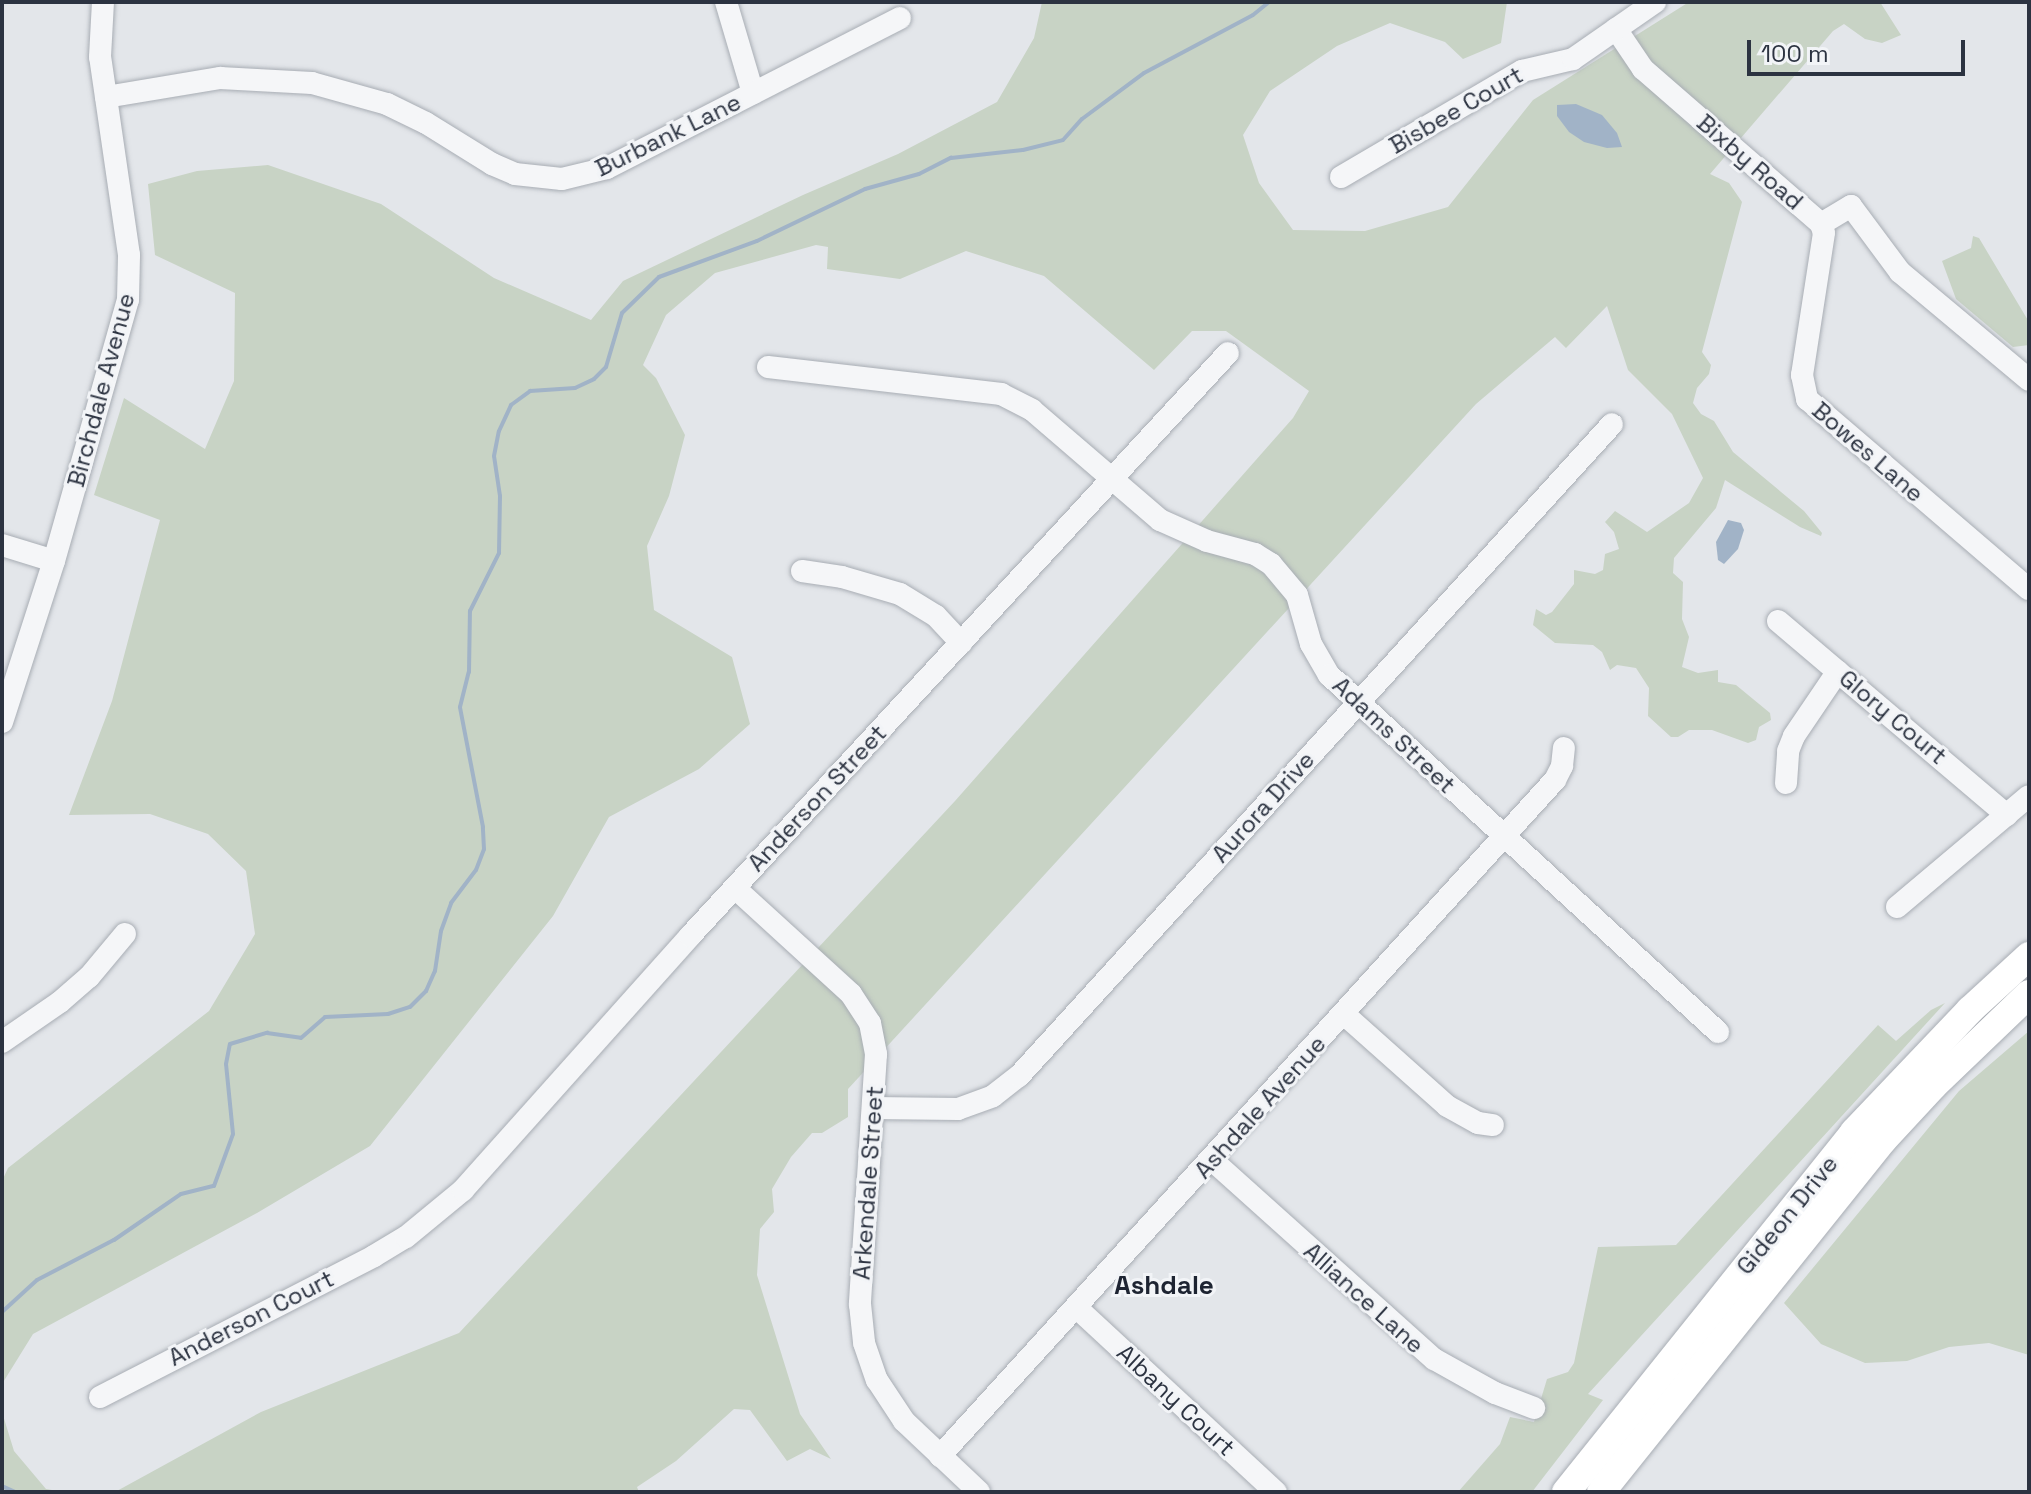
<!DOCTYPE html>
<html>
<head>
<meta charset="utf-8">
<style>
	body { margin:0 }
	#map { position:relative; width:2031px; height:1494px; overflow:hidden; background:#e3e6ea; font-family:"Space Grotesk",sans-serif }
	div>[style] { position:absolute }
	.green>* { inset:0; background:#c8d3c5 }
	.water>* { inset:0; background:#a1b3c7 }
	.stream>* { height:4px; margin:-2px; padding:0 2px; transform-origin:2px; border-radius:2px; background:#a1b3c7 }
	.roads { filter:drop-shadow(0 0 2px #a8adb4) drop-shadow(0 0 2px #a8adb4) }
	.minor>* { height:22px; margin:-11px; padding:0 11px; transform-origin:11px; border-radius:11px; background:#f5f6f8 }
	.major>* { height:28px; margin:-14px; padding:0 14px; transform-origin:14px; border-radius:14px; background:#fff }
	span { translate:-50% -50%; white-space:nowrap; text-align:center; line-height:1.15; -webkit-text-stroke:6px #f2f4f7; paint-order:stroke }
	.street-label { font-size:24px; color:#2c3341 }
	.neighbourhood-label { font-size:26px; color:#1e2432; font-weight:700 }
	.frame { position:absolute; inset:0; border:4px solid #2c3341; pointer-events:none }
	.scale { position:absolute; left:1747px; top:40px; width:218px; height:36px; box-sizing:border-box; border:4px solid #2c3341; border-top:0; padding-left:10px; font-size:24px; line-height:28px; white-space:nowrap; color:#2c3341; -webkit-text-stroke:6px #f2f4f7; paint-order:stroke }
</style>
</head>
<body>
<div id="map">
	<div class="green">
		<i style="clip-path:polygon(1042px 2px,1507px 2px,1501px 43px,1463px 59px,1445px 42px,1390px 23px,1337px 46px,1270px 91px,1243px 135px,1259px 183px,1293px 230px,1365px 231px,1448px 207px,1533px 100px,1689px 2px,1880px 2px,1901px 35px,1882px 43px,1865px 39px,1844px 24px,1833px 31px,1710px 174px,1729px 183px,1742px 202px,1702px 352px,1711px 365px,1709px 374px,1697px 388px,1693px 403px,1701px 414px,1714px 421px,1733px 452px,1804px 511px,1822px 533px,1821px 536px,1800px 527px,1725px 480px,1716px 508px,1674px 558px,1673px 573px,1683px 582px,1682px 619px,1689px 637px,1682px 667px,1698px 673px,1718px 670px,1718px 682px,1736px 685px,1770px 713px,1771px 720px,1759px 727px,1756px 740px,1748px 743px,1712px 730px,1689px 730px,1678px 737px,1671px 737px,1648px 716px,1649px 688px,1636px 668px,1617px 665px,1610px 670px,1602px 652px,1593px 645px,1555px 643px,1533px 625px,1536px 609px,1546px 615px,1552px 612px,1574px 584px,1574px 570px,1595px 574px,1603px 570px,1605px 554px,1619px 549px,1614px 532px,1605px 522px,1615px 511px,1647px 532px,1689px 503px,1703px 478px,1672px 414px,1628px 370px,1607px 306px,1566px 348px,1555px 337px,1476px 404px,848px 1089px,848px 1117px,822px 1133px,812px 1133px,791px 1157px,772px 1189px,774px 1212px,760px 1229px,757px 1275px,800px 1414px,831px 1459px,810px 1449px,787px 1461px,750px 1410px,734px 1409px,676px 1461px,637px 1487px,639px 1492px,115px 1492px,261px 1412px,459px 1333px,955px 801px,1293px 418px,1309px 391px,1226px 331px,1192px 331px,1154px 370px,1044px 276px,966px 251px,900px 279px,827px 269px,828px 247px,816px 245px,715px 273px,666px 315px,643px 365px,656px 378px,685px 435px,669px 496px,647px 546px,654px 610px,732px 657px,750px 724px,699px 769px,609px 817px,553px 916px,370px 1146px,257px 1213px,33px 1334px,2px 1384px,2px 1181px,8px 1168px,209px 1011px,255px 934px,246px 871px,208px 834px,150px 814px,69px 815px,112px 701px,160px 520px,94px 495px,124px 398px,205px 449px,234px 381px,235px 293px,155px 255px,148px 184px,197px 171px,268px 165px,381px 204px,494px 278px,591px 320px,623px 281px,803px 195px,898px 154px,997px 102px,1034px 38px)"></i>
		<i style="clip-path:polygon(1973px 236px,1979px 238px,2029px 322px,2029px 345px,2013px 347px,1956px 299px,1942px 261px,1971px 248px)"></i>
		<i style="clip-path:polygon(1945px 1003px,1588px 1394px,1603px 1400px,1532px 1492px,1458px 1492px,1500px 1444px,1510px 1417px,1534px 1422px,1547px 1379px,1568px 1372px,1574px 1363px,1598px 1247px,1676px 1245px,1878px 1025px,1896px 1041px,1931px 1010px)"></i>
		<i style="clip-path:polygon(2029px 1031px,2029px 1355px,1989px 1343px,1949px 1347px,1907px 1361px,1865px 1363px,1821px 1344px,1784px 1303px,1959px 1091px)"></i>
		<i style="clip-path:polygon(2px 1412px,14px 1451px,46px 1489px,64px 1492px,2px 1492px)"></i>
	</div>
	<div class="water">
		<i style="clip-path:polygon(1576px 104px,1602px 115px,1617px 133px,1622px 147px,1607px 148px,1584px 142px,1569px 132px,1557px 116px,1557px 105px)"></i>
		<i style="clip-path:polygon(1728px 520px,1741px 523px,1744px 530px,1738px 549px,1724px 564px,1718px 560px,1716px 542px)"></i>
	</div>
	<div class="stream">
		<i style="left:2px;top:1312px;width:47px;rotate:-42.4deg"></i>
		<i style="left:37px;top:1280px;width:87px;rotate:-27.5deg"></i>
		<i style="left:114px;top:1240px;width:81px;rotate:-34.5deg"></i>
		<i style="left:181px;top:1194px;width:34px;rotate:-14deg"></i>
		<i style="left:214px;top:1186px;width:55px;rotate:-69.9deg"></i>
		<i style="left:233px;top:1134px;width:70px;rotate:-95.7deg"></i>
		<i style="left:226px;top:1064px;width:20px;rotate:-79deg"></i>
		<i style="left:230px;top:1044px;width:39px;rotate:-17deg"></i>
		<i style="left:267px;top:1033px;width:34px;rotate:8deg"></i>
		<i style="left:301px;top:1038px;width:32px;rotate:-41deg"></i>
		<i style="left:325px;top:1017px;width:63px;rotate:-2.7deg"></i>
		<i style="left:388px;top:1014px;width:23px;rotate:-18deg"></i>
		<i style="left:410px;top:1007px;width:23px;rotate:-45deg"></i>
		<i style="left:426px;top:991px;width:22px;rotate:-66deg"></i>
		<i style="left:435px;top:971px;width:40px;rotate:-81.5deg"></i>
		<i style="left:441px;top:931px;width:30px;rotate:-70deg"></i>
		<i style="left:451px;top:903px;width:41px;rotate:-52.9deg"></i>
		<i style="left:476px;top:870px;width:22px;rotate:-69deg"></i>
		<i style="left:484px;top:849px;width:22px;rotate:-93deg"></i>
		<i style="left:483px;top:827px;width:122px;rotate:-100.9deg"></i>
		<i style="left:460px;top:707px;width:36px;rotate:-76deg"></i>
		<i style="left:469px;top:672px;width:61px;rotate:-89.1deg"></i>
		<i style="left:470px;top:611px;width:65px;rotate:-63.4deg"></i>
		<i style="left:499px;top:553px;width:57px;rotate:-89deg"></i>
		<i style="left:500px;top:496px;width:40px;rotate:-98.5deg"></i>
		<i style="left:494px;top:456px;width:25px;rotate:-79deg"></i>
		<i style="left:499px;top:431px;width:29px;rotate:-65deg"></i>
		<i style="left:511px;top:405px;width:24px;rotate:-36deg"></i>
		<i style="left:530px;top:391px;width:45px;rotate:-3.8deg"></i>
		<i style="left:575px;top:388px;width:21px;rotate:-25deg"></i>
		<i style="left:594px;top:379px;width:17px;rotate:-45deg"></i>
		<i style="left:606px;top:367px;width:56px;rotate:-73.5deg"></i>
		<i style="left:622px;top:313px;width:52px;rotate:-44.2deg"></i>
		<i style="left:659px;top:277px;width:104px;rotate:-20.2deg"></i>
		<i style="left:757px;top:241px;width:120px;rotate:-25.7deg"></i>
		<i style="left:865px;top:189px;width:56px;rotate:-15.5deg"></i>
		<i style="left:919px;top:174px;width:36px;rotate:-27deg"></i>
		<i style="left:951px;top:158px;width:72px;rotate:-6.3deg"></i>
		<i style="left:1023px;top:150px;width:41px;rotate:-14deg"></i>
		<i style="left:1063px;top:140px;width:28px;rotate:-48deg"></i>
		<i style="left:1082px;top:119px;width:77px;rotate:-36.6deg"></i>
		<i style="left:1144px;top:73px;width:123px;rotate:-28deg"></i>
		<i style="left:1253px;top:15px;width:21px;rotate:-39deg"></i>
		<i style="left:2px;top:1486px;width:14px;rotate:25deg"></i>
	</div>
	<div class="roads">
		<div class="minor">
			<i style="left:726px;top:2px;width:95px;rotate:73.5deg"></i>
			<i style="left:1616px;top:29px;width:48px;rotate:56deg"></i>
			<i style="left:1643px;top:69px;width:236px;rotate:41deg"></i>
			<i style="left:106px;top:97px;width:116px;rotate:-9.5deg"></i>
			<i style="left:220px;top:78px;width:92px;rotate:3.1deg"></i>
			<i style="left:312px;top:83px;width:78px;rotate:15.6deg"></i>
			<i style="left:387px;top:104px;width:43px;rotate:26deg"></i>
			<i style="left:426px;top:123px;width:78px;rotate:31.8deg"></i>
			<i style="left:492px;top:164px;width:25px;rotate:23deg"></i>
			<i style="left:515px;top:174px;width:47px;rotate:6.1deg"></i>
			<i style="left:562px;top:179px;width:46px;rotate:-13.7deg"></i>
			<i style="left:607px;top:168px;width:329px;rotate:-27.1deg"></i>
			<i style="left:1341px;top:177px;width:210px;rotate:-30.4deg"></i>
			<i style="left:1522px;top:71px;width:52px;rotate:-13.2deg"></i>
			<i style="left:1573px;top:59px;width:100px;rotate:-34.8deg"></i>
			<i style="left:1821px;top:224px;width:9px;rotate:72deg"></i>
			<i style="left:1824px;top:233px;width:144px;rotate:98.8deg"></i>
			<i style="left:1802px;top:375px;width:25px;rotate:78deg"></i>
			<i style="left:1807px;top:399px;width:292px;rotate:40.6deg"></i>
			<i style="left:1821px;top:224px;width:35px;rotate:-31deg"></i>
			<i style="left:1851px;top:206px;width:82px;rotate:53.4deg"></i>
			<i style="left:1900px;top:272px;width:168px;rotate:39.9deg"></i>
			<i style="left:768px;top:367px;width:235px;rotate:6.6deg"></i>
			<i style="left:1001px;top:394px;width:35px;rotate:27deg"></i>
			<i style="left:1032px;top:410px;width:169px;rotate:40.7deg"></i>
			<i style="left:1160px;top:520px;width:51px;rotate:24.1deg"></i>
			<i style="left:1207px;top:541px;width:50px;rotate:15.2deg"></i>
			<i style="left:1255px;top:554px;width:19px;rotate:32deg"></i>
			<i style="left:1271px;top:564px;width:40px;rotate:50deg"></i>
			<i style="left:1297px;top:595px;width:51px;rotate:74.1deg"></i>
			<i style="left:1311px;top:644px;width:36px;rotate:60deg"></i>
			<i style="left:1329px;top:675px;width:528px;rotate:42.54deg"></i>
			<i style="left:2px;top:545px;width:54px;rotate:17.1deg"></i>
			<i style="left:802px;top:571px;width:40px;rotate:8.5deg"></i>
			<i style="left:842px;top:577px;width:60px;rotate:16.3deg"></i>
			<i style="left:900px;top:594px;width:42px;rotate:31.4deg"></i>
			<i style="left:936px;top:616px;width:37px;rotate:47deg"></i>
			<i style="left:1778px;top:621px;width:300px;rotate:40.3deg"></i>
			<i style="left:2px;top:722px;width:169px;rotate:-72.1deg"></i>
			<i style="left:54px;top:561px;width:271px;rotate:-74.2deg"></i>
			<i style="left:128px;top:300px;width:45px;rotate:-88.7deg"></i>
			<i style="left:129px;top:255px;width:200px;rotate:-98.3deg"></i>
			<i style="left:100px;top:57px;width:55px;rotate:-86.9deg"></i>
			<i style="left:1786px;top:783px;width:32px;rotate:-86deg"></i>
			<i style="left:1788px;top:751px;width:16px;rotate:-68deg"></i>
			<i style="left:1794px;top:736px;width:78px;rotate:-55.9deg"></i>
			<i style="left:735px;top:888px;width:157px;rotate:42.4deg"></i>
			<i style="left:851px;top:994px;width:35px;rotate:57deg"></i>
			<i style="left:870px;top:1023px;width:32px;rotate:79deg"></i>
			<i style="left:876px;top:1054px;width:251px;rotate:93.7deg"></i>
			<i style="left:860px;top:1304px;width:39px;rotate:84deg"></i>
			<i style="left:864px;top:1343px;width:39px;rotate:71deg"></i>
			<i style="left:877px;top:1380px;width:49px;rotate:56.6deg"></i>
			<i style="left:904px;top:1421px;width:103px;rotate:43.4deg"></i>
			<i style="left:1897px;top:907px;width:172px;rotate:-40.1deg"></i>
			<i style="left:1345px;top:1015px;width:137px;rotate:41.7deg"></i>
			<i style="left:1447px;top:1106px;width:35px;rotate:29deg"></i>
			<i style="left:1478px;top:1123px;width:15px;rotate:8deg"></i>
			<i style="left:2px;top:1042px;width:70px;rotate:-34.6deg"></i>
			<i style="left:60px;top:1002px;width:38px;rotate:-41deg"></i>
			<i style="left:89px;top:977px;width:56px;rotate:-50.1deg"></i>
			<i style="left:873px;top:1108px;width:85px;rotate:0.7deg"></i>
			<i style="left:958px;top:1109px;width:37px;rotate:-20deg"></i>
			<i style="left:993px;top:1096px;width:33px;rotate:-38deg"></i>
			<i style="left:1019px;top:1076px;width:881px;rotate:-47.71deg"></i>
			<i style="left:1212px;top:1160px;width:298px;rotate:41.9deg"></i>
			<i style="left:1434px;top:1359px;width:70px;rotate:29.1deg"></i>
			<i style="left:1495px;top:1393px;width:42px;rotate:21deg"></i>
			<i style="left:1077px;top:1308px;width:271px;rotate:42.8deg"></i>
			<i style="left:100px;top:1397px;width:308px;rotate:-27.2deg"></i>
			<i style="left:374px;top:1256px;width:37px;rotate:-31deg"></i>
			<i style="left:406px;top:1237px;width:74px;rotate:-39.5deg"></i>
			<i style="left:463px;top:1190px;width:341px;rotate:-48.2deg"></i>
			<i style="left:690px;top:936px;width:793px;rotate:-47.3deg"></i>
			<i style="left:940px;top:1456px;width:914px;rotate:-47.71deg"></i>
			<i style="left:1555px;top:780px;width:16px;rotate:-63deg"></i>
			<i style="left:1562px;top:766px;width:18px;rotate:-84deg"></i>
		</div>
		<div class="major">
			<i style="left:1566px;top:1492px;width:461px;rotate:-51.3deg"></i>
			<i style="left:1854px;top:1132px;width:168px;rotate:-46.4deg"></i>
			<i style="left:1970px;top:1010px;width:80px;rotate:-42.5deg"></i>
			<i style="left:1601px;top:1492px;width:451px;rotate:-51.3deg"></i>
			<i style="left:1883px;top:1140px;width:74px;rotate:-47.2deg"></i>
			<i style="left:1933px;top:1086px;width:133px;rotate:-43.8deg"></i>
		</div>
	</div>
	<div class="street-label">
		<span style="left:1456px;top:110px;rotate:-30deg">Bisbee Court</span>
		<span style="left:668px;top:135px;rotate:-26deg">Burbank Lane</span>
		<span style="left:1750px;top:162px;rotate:41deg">Bixby Road</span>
		<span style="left:101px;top:390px;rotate:-75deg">Birchdale Avenue</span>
		<span style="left:1868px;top:452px;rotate:41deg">Bowes Lane</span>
		<span style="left:1893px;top:717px;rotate:40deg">Glory Court</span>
		<span style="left:1394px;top:735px;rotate:43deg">Adams Street</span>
		<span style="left:817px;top:798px;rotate:-47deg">Anderson Street</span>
		<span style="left:1263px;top:807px;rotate:-48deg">Aurora Drive</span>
		<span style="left:1260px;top:1107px;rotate:-48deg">Ashdale Avenue</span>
		<span style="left:868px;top:1183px;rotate:-86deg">Arkendale Street</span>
		<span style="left:1787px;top:1215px;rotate:-51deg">Gideon Drive</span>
		<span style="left:1364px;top:1298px;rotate:42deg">Alliance Lane</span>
		<span style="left:251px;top:1318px;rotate:-27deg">Anderson Court</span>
		<span style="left:1176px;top:1400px;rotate:43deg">Albany Court</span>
	</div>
	<div class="neighbourhood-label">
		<span style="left:1164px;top:1286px">Ashdale</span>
	</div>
	<div class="frame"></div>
	<div class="scale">100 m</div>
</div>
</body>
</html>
